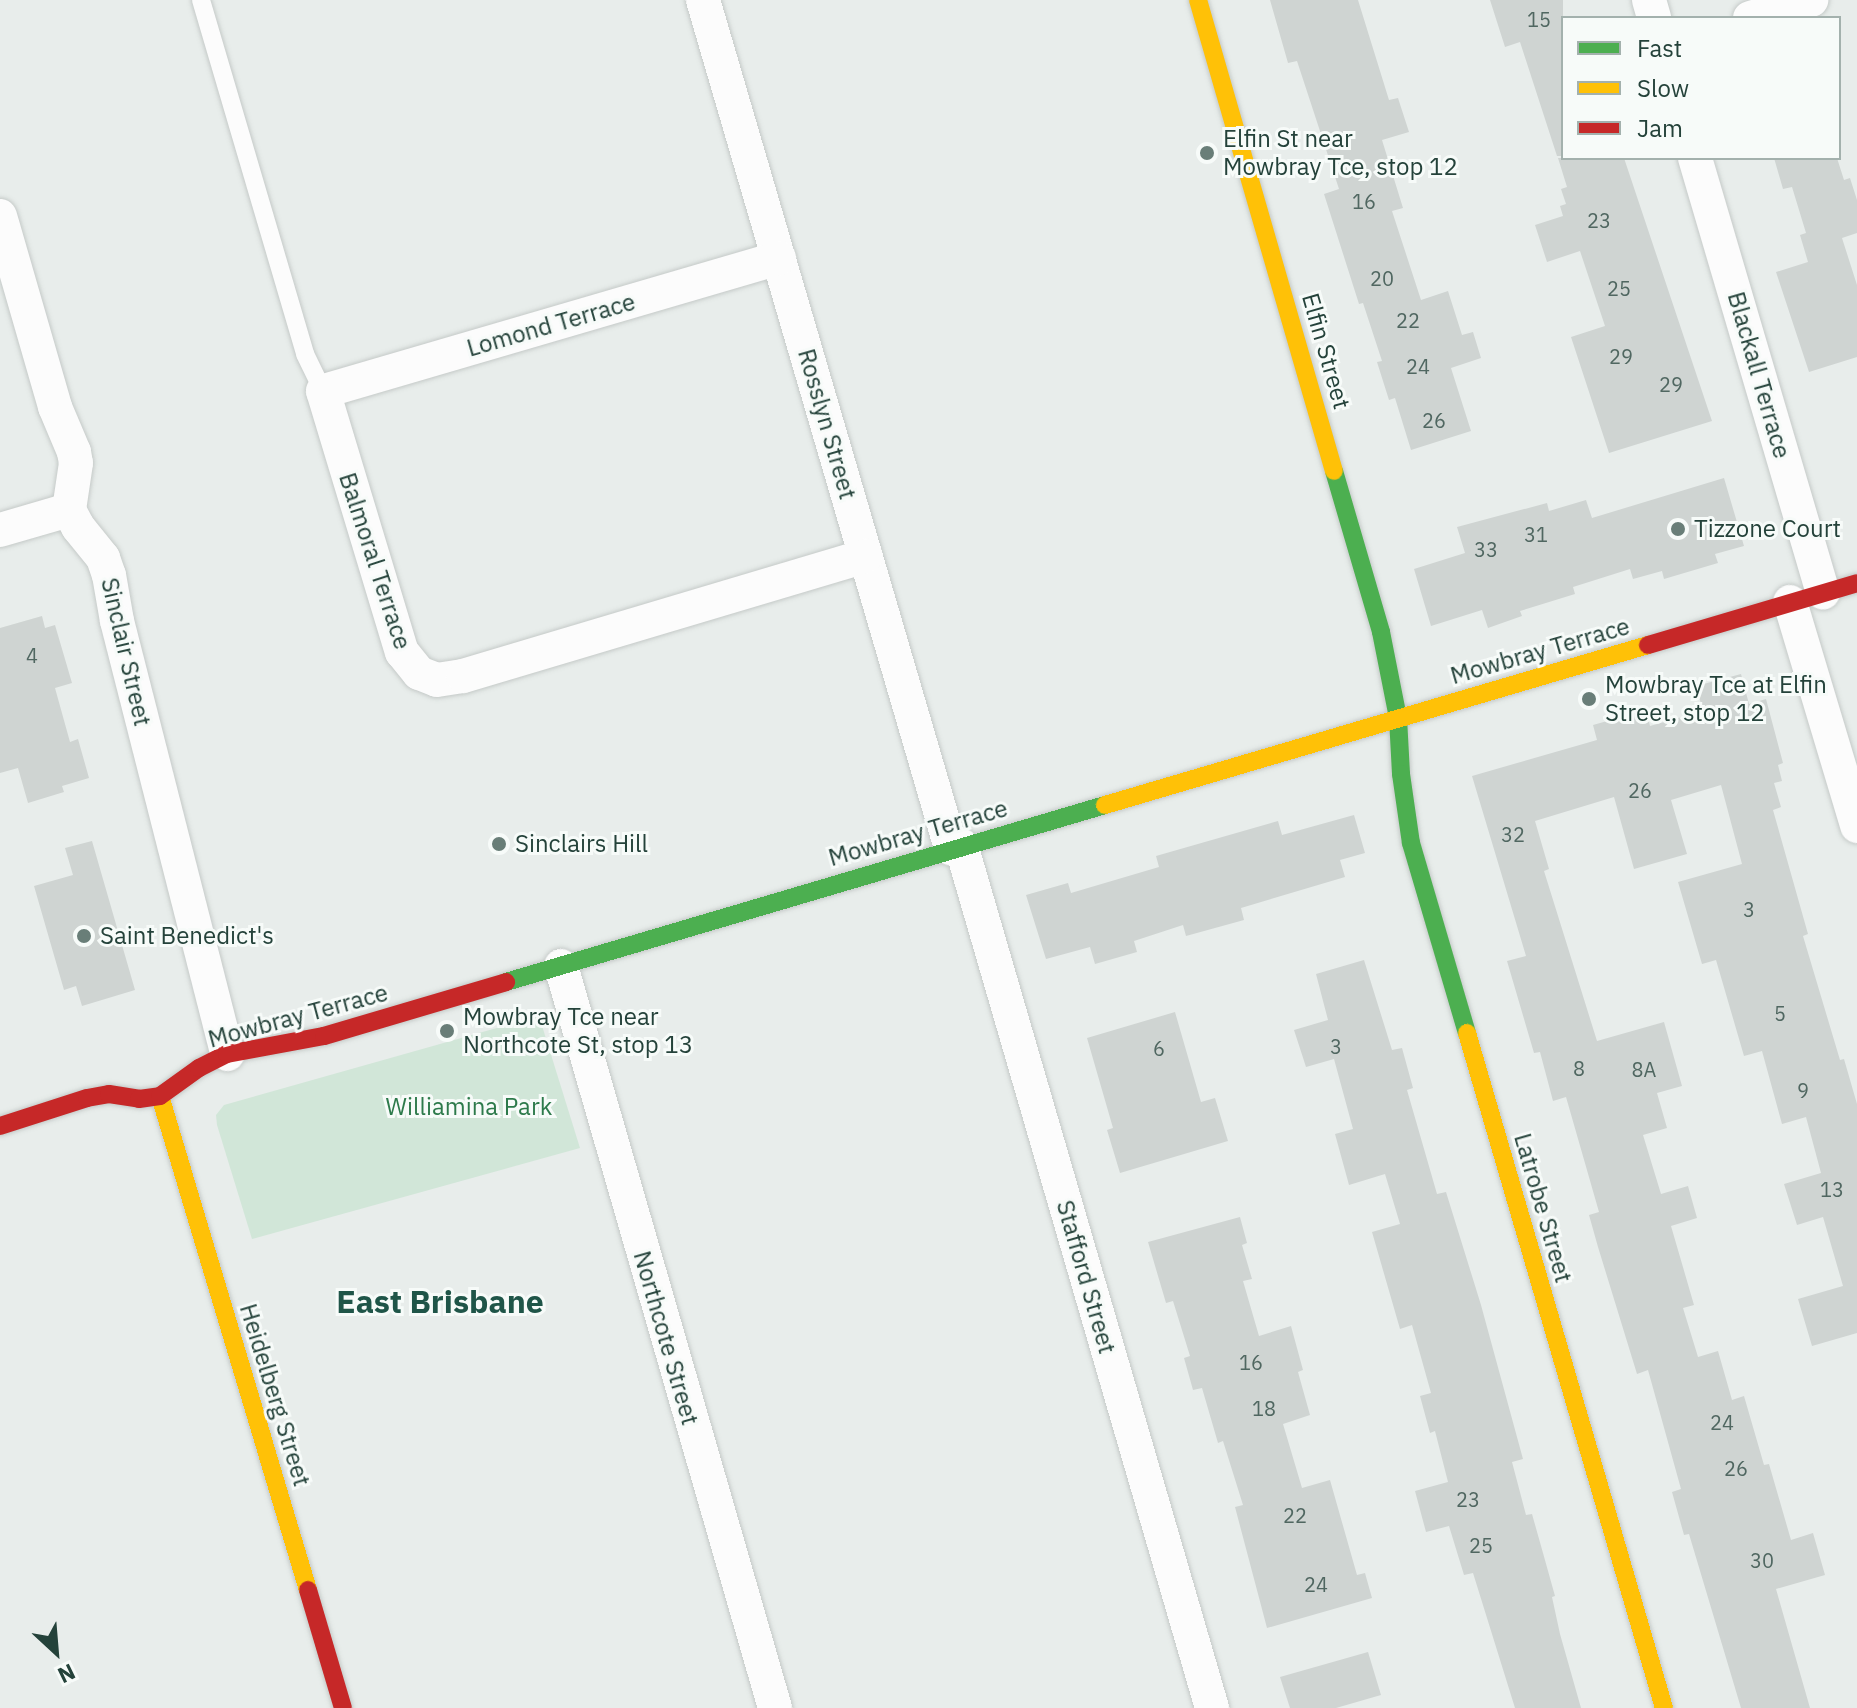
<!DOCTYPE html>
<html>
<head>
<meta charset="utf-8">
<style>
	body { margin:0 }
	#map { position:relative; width:1857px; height:1708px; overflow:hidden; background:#e8edeb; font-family:"IBM Plex Sans",sans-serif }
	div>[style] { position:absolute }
	.green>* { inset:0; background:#d1e6d8 }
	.building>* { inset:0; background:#cfd4d2 }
	.roads { filter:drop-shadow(0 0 2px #c5cac8) drop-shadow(0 0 2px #c5cac8) }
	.lane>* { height:18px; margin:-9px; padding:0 9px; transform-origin:9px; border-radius:9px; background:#fcfcfc }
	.street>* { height:34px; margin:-17px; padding:0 17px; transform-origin:17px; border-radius:17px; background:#fcfcfc }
	.fast>* { height:18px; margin:-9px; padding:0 9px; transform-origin:9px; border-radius:9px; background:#4caf50 }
	.slow>* { height:18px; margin:-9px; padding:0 9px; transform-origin:9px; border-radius:9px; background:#ffc107 }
	.jam>* { height:18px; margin:-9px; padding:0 9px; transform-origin:9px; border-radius:9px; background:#c62828 }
	.dots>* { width:22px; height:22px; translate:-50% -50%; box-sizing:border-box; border:4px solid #f7fbf9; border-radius:50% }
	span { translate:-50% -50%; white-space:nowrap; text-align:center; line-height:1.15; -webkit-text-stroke:6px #f7fbf9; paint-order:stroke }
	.number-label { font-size:20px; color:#506761 }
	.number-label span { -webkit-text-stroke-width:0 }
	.poi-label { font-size:24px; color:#24423a }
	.left { translate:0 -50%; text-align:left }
	.street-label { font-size:24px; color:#24423a }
	.park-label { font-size:24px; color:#2d7a4b }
	.district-label { font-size:32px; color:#1f5548; font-weight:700 }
	.legend { position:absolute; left:1561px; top:16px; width:280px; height:144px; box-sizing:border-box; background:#f7fbf9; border:2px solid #a3b1ad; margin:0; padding:10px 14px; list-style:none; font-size:24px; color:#24423a }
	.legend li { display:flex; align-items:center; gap:16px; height:40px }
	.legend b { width:40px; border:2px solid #a3b1ad }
	.north { position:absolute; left:16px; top:1612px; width:80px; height:80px; -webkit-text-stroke:6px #f7fbf9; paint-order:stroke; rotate:154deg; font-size:22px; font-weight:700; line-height:32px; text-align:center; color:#24423a }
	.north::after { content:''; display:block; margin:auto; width:28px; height:36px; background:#24423a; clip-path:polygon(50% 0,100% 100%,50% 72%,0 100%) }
</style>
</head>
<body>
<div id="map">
	<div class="green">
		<i style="clip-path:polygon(539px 1016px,580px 1148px,252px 1239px,217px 1125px,216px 1115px,224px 1105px)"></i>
	</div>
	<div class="building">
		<i style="clip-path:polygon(1270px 0,1358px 0,1389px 100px,1398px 98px,1409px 132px,1382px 140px,1403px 208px,1392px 211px,1421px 300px,1448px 291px,1462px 335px,1473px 332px,1481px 358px,1451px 368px,1471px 431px,1411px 450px,1395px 398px,1389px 400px,1377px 362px,1382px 361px,1363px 303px,1359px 304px,1324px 194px,1339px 189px,1297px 61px,1288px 63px)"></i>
		<i style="clip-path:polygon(1490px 0,1563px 0,1563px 156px,1557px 156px,1520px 42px,1505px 47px)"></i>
		<i style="clip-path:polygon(1558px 158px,1624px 158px,1712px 421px,1609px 453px,1571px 337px,1605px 326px,1580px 251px,1547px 262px,1535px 225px,1563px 216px,1560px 206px,1566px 204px,1561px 189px,1567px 187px)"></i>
		<i style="clip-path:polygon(1774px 158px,1837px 158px,1844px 180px,1850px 178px,1857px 200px,1857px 233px,1842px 238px,1857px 285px,1857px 357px,1809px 372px,1776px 272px,1808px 262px,1800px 235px,1806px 233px,1792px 187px,1783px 189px)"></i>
		<i style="clip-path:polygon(1724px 478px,1744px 546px,1715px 554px,1718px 563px,1664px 579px,1662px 571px,1633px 579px,1630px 569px,1573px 587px,1575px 594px,1520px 611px,1522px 616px,1488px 628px,1482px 610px,1431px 626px,1414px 569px,1465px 553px,1457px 527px,1547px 503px,1549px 511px,1586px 500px,1592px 518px)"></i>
		<i style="clip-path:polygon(42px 616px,45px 628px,55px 625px,72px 683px,55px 688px,70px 742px,78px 739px,89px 778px,62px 786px,64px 792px,28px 803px,18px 768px,0 773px,0 628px)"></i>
		<i style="clip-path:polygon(1741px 674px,1749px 704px,1766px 699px,1783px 763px,1778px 765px,1782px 781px,1774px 783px,1781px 807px,1773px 810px,1808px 934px,1803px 936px,1840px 1060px,1844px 1059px,1857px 1104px,1857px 1333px,1812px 1346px,1798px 1299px,1843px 1286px,1823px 1217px,1797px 1225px,1784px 1184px,1821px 1173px,1806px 1117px,1782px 1124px,1762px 1051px,1744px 1056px,1716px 960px,1702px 964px,1678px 882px,1742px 864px,1721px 785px,1671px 800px,1687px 854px,1634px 869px,1614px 797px,1535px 821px,1549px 869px,1544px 871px,1597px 1041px,1664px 1022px,1682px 1086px,1657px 1093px,1667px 1128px,1643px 1135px,1661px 1194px,1688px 1186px,1697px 1218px,1671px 1226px,1694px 1305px,1683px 1308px,1698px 1357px,1718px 1351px,1732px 1400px,1744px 1396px,1764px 1465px,1769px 1464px,1791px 1540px,1813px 1533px,1825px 1575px,1776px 1589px,1810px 1708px,1741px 1708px,1689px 1534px,1684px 1535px,1672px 1492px,1681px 1489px,1648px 1370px,1637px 1374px,1598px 1247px,1589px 1215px,1599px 1212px,1566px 1097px,1553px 1101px,1540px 1052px,1534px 1053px,1507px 961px,1526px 956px,1472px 776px,1597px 740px,1593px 725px,1646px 710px,1650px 726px,1703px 711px,1696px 686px)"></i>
		<i style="clip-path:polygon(1354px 815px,1365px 853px,1340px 860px,1345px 877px,1241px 908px,1244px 920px,1186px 936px,1183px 925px,1134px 941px,1137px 952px,1095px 964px,1090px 947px,1046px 959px,1026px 895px,1068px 883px,1071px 893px,1159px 867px,1156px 856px,1278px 821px,1282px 835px)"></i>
		<i style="clip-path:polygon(92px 841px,135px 990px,82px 1006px,76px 986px,64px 990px,34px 886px,73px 875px,65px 848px)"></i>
		<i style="clip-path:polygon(1364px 960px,1392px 1050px,1402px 1048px,1413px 1088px,1407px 1090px,1437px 1194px,1446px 1192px,1481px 1305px,1523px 1459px,1512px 1462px,1526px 1515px,1532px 1514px,1543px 1553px,1555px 1596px,1552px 1597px,1560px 1634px,1581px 1708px,1515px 1708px,1473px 1573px,1464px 1575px,1449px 1526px,1426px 1532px,1415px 1491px,1448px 1482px,1435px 1431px,1430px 1433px,1420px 1396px,1431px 1393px,1412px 1325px,1400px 1329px,1372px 1232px,1400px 1224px,1385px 1174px,1349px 1185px,1335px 1134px,1353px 1129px,1334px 1059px,1306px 1067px,1294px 1030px,1328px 1020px,1316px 974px)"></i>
		<i style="clip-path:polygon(1175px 1012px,1201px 1102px,1215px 1098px,1228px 1141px,1120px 1173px,1107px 1130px,1113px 1128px,1087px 1038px)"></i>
		<i style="clip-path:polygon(1240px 1217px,1247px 1243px,1242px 1245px,1252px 1279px,1243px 1281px,1259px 1336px,1291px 1326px,1303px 1370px,1298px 1372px,1310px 1415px,1283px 1424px,1302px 1488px,1330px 1480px,1357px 1575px,1365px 1573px,1372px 1598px,1267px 1628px,1235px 1507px,1243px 1505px,1223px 1441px,1218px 1443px,1202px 1388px,1193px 1390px,1184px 1358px,1190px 1356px,1173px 1301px,1166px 1303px,1148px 1242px)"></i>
		<i style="clip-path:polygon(1368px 1652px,1381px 1695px,1336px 1708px,1290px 1708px,1280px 1677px)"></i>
	</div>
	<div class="roads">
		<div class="lane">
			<i style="left:201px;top:0;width:369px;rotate:73.6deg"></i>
			<i style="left:305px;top:354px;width:41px;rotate:64.1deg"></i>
		</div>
		<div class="street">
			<i style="left:703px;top:0;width:884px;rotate:73.7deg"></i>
			<i style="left:1649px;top:0;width:19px;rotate:74deg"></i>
			<i style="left:1750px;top:18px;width:64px;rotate:-16.4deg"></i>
			<i style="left:1695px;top:158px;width:453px;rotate:73.6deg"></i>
			<i style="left:0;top:216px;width:199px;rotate:73.9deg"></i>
			<i style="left:55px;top:407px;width:49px;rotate:67.1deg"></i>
			<i style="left:74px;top:452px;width:11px;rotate:80deg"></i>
			<i style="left:76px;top:463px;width:48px;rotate:98.5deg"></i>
			<i style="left:69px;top:510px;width:19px;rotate:62deg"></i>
			<i style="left:78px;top:527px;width:40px;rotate:51deg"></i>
			<i style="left:103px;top:558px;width:18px;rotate:71deg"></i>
			<i style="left:109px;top:575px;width:47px;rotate:80.1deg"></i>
			<i style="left:117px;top:621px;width:447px;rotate:75.7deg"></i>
			<i style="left:779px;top:258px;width:475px;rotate:163.7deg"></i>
			<i style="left:323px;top:391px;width:273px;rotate:73.2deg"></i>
			<i style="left:402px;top:652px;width:27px;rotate:51deg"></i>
			<i style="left:419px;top:673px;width:19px;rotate:21deg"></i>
			<i style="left:437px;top:680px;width:26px;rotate:-9deg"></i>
			<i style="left:463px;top:676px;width:420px;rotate:-16.6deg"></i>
			<i style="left:0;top:530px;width:72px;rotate:-16.2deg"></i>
			<i style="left:1790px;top:602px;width:234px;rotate:73.3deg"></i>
			<i style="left:961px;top:845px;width:899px;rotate:73.78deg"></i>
			<i style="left:561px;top:966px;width:772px;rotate:73.91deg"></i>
		</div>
		<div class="fast">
			<i style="left:1334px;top:471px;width:168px;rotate:73.7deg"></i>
			<i style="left:1381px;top:632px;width:88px;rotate:78.8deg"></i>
			<i style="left:1398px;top:718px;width:56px;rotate:86.9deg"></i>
			<i style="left:1401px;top:774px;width:70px;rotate:81.8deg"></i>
			<i style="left:1411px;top:843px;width:198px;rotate:73.6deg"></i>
			<i style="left:506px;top:982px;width:625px;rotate:-16.46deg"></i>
		</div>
		<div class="slow">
			<i style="left:1198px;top:0;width:490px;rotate:73.9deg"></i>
			<i style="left:1105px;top:805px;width:566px;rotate:-16.42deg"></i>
			<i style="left:1467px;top:1033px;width:703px;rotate:73.73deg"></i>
			<i style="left:160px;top:1096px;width:516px;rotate:73.32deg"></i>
		</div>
		<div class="jam">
			<i style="left:1648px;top:645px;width:218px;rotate:-16.5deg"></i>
			<i style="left:0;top:1126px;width:91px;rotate:-17.8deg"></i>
			<i style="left:87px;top:1098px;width:22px;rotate:-10deg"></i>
			<i style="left:109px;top:1094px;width:30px;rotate:9deg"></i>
			<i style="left:139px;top:1099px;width:21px;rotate:-8deg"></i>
			<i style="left:160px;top:1096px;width:48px;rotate:-35.7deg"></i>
			<i style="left:199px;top:1068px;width:31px;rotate:-27deg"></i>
			<i style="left:227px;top:1054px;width:99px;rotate:-10.5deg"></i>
			<i style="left:324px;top:1036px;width:190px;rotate:-16.5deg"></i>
			<i style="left:308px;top:1590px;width:123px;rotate:73.5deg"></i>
		</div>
	</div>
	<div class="dots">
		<i style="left:1207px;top:153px;background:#697e78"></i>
		<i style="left:1678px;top:529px;background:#697e78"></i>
		<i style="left:1589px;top:699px;background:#697e78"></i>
		<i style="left:499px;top:844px;background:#697e78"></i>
		<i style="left:84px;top:936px;background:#697e78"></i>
		<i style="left:447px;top:1031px;background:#697e78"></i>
	</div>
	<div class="number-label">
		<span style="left:1539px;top:19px">15</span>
		<span style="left:1364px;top:201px">16</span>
		<span style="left:1599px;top:220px">23</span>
		<span style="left:1382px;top:278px">20</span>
		<span style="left:1619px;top:288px">25</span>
		<span style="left:1408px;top:320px">22</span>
		<span style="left:1621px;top:356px">29</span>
		<span style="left:1418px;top:366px">24</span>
		<span style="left:1671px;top:384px">29</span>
		<span style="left:1434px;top:420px">26</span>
		<span style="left:1536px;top:534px">31</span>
		<span style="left:1486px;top:549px">33</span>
		<span style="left:32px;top:655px">4</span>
		<span style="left:1640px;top:790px">26</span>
		<span style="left:1513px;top:834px">32</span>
		<span style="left:1749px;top:909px">3</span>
		<span style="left:1780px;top:1013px">5</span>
		<span style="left:1336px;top:1046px">3</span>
		<span style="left:1159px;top:1048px">6</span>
		<span style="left:1579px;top:1068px">8</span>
		<span style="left:1644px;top:1069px">8A</span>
		<span style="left:1803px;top:1090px">9</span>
		<span style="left:1832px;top:1189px">13</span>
		<span style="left:1251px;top:1362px">16</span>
		<span style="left:1264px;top:1408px">18</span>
		<span style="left:1722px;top:1422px">24</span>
		<span style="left:1736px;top:1468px">26</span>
		<span style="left:1468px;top:1499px">23</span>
		<span style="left:1295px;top:1515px">22</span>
		<span style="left:1481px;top:1545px">25</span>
		<span style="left:1762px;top:1560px">30</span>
		<span style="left:1316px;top:1584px">24</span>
	</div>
	<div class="poi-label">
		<span class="left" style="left:1223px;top:153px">Elfin St near<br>Mowbray Tce, stop 12</span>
		<span class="left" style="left:1694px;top:529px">Tizzone Court</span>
		<span class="left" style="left:1605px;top:699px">Mowbray Tce at Elfin<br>Street, stop 12</span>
		<span class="left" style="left:515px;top:844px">Sinclairs Hill</span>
		<span class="left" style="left:100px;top:936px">Saint Benedict's</span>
		<span class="left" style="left:463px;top:1031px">Mowbray Tce near<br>Northcote St, stop 13</span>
	</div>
	<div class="street-label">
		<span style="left:551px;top:325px;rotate:-16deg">Lomond Terrace</span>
		<span style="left:1326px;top:351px;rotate:74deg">Elfin Street</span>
		<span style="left:1759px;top:375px;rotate:74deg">Blackall Terrace</span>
		<span style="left:827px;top:424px;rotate:74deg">Rosslyn Street</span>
		<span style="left:375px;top:561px;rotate:72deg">Balmoral Terrace</span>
		<span style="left:1540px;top:651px;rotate:-16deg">Mowbray Terrace</span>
		<span style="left:126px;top:652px;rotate:77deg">Sinclair Street</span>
		<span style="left:918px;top:833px;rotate:-16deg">Mowbray Terrace</span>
		<span style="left:298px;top:1016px;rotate:-15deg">Mowbray Terrace</span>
		<span style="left:1543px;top:1208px;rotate:74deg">Latrobe Street</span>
		<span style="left:1086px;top:1277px;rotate:74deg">Stafford Street</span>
		<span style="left:666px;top:1338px;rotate:74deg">Northcote Street</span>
		<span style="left:275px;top:1395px;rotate:73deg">Heidelberg Street</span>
	</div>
	<div class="park-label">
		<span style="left:469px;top:1107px">Williamina Park</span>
	</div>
	<div class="district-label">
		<span style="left:440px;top:1301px">East Brisbane</span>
	</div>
	<ul class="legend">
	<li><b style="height:10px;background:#4caf50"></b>Fast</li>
	<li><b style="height:10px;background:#ffc107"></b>Slow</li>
	<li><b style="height:10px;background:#c62828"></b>Jam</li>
	</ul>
	<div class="north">N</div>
</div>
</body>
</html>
